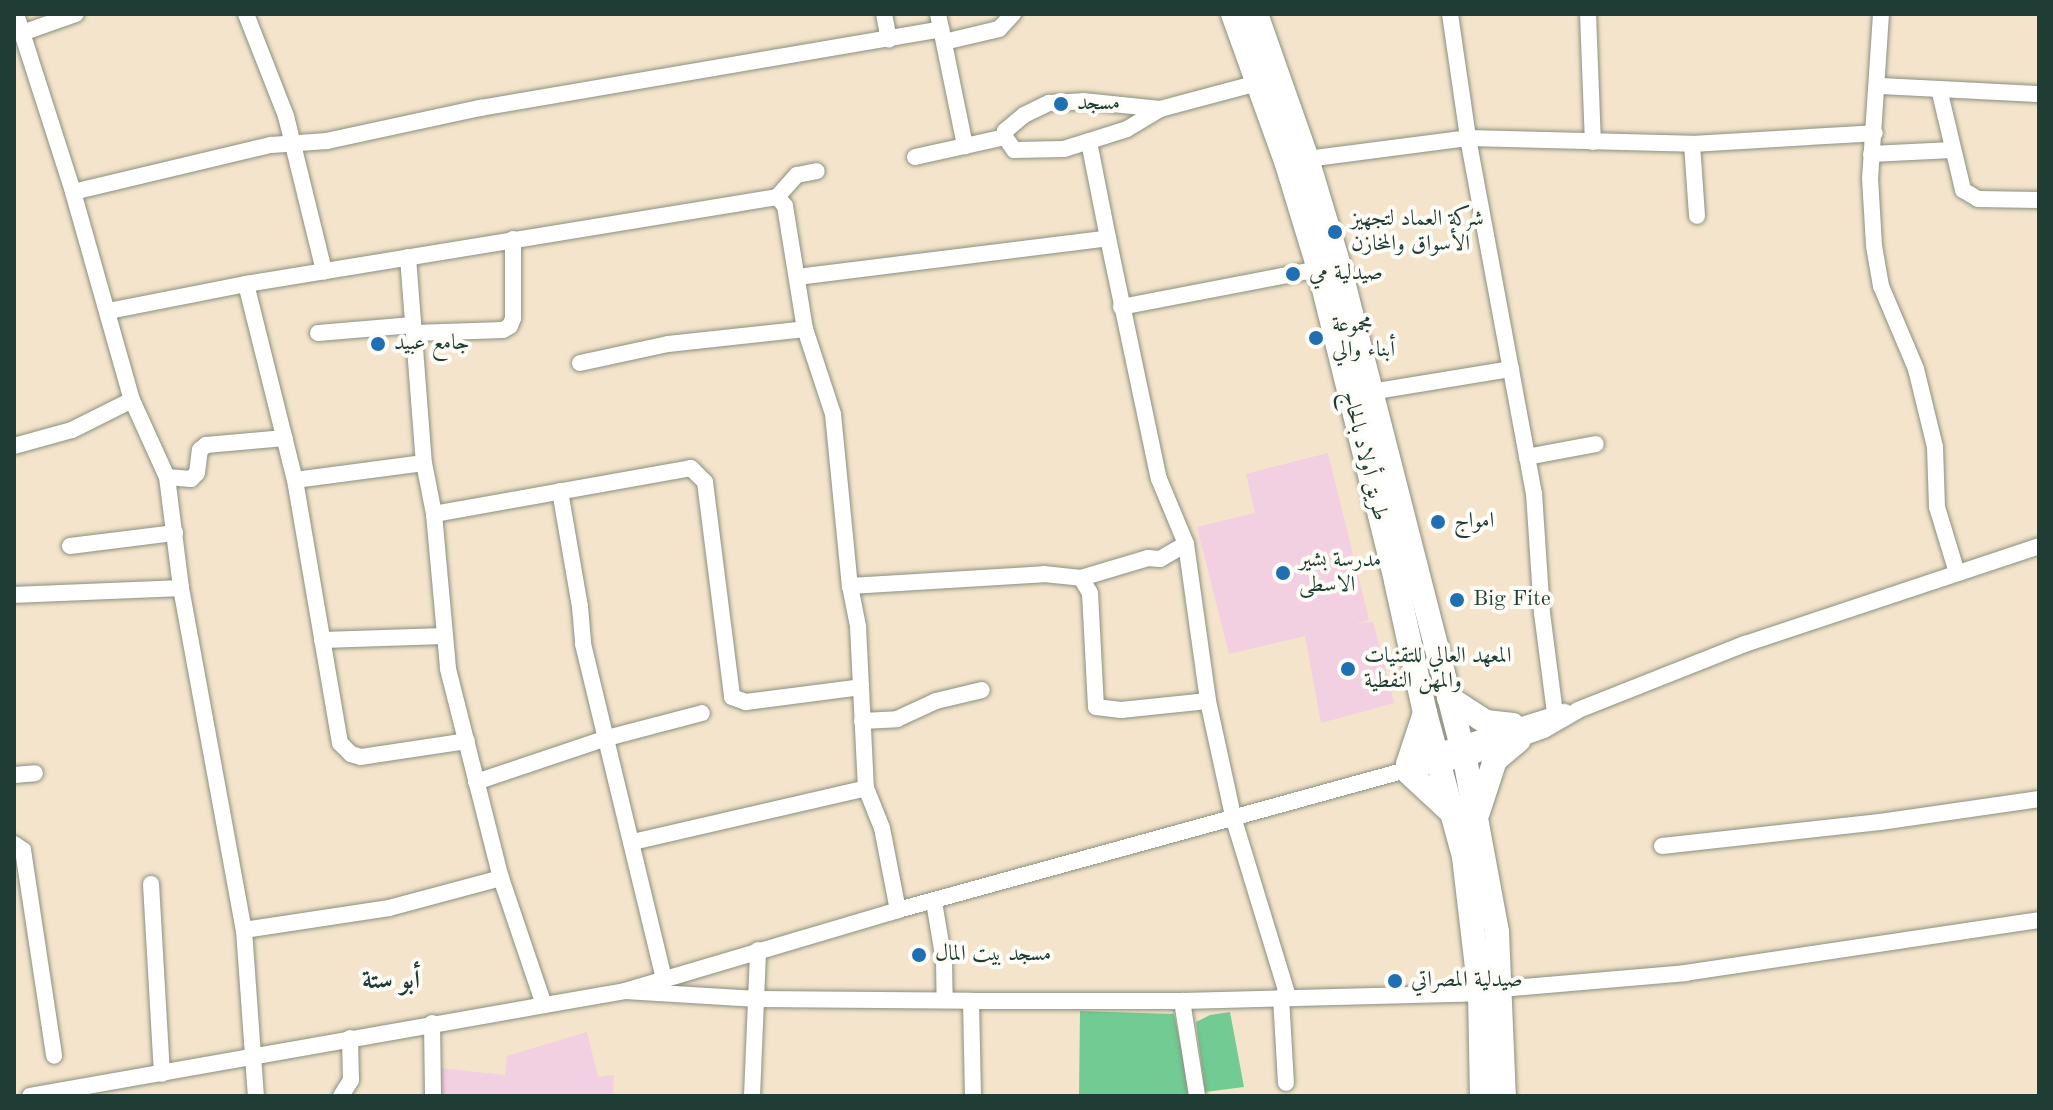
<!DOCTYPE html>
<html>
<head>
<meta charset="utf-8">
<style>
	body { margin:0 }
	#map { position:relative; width:2053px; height:1110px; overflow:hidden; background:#f4e4cb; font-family:"Old Standard TT",Amiri,serif }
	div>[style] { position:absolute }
	.built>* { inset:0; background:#f2cfe1 }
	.green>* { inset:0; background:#72cb92 }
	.roads { filter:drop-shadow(0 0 2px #8a9080) drop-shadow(0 0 2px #8a9080) }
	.minor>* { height:16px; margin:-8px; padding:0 8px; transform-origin:8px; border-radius:8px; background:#fff }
	.secondary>* { height:24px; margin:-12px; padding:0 12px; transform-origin:12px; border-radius:12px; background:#fff }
	.dots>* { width:22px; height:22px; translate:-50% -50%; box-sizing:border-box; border:4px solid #fdfcf7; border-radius:50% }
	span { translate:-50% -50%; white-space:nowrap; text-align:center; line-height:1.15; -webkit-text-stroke:8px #fdfcf7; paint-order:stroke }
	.poi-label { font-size:22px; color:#1f3d34 }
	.left { translate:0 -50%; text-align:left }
	.street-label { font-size:22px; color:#1f3d34 }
	.quarter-label { font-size:26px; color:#1f3d34; font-weight:700 }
	.frame { position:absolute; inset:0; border:16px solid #1f3d34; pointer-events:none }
</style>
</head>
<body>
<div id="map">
	<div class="built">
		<i style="clip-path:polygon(1328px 453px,1369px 620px,1353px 625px,1373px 621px,1394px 703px,1321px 723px,1305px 636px,1229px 654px,1197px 527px,1255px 513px,1246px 474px)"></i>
		<i style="clip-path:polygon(587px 1032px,598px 1077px,614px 1075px,613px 1096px,440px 1096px,440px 1068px,505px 1075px,507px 1056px)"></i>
	</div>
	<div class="green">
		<i style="clip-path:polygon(1080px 1011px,1174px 1014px,1192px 1096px,1079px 1096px)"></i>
		<i style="clip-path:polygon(1230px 1012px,1244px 1087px,1205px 1092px,1196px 1022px,1210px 1015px)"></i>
	</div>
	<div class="roads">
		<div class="minor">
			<i style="left:16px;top:14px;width:187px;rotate:72.2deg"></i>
			<i style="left:73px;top:192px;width:216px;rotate:74.2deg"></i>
			<i style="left:132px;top:400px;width:85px;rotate:65.6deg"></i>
			<i style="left:167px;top:477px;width:112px;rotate:82.8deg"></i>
			<i style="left:181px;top:588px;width:348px;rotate:79.6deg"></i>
			<i style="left:244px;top:930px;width:166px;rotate:85.9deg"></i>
			<i style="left:246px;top:14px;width:110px;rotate:68.6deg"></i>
			<i style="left:286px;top:116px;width:160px;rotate:76.2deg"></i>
			<i style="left:884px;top:14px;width:26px;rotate:79deg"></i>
			<i style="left:938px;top:14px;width:135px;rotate:78.4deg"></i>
			<i style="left:965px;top:146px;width:41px;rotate:-12.7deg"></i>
			<i style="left:1450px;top:14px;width:125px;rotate:81.7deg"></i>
			<i style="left:1468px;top:138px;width:361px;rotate:79.5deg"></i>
			<i style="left:1534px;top:493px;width:120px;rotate:86.2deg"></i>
			<i style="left:1542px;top:613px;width:101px;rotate:82.6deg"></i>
			<i style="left:1588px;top:14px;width:128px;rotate:87.8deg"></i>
			<i style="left:1881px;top:14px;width:164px;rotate:93.8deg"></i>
			<i style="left:1870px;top:178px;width:68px;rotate:86.6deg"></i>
			<i style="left:1874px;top:246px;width:41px;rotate:80.1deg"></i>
			<i style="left:1881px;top:286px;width:90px;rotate:67.1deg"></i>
			<i style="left:1916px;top:369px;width:80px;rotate:76.3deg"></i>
			<i style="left:1935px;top:447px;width:60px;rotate:88.1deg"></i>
			<i style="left:1937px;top:507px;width:69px;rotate:73.1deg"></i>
			<i style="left:22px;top:33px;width:57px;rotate:-19.4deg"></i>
			<i style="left:944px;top:42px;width:57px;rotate:-13.3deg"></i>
			<i style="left:999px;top:29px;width:21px;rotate:-47deg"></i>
			<i style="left:1879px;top:86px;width:160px;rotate:2.9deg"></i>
			<i style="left:1939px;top:89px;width:104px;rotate:76.6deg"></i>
			<i style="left:1963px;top:190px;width:17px;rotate:31deg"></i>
			<i style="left:1978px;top:199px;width:61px;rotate:0.9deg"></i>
			<i style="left:1005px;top:137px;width:6px;rotate:-90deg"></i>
			<i style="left:1005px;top:131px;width:25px;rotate:-40deg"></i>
			<i style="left:1024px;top:115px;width:28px;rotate:-26deg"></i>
			<i style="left:1049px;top:103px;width:34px;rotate:-3deg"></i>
			<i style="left:1083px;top:101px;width:77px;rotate:5.9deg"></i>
			<i style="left:1160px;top:109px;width:101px;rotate:-14.9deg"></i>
			<i style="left:1005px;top:137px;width:16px;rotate:55deg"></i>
			<i style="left:1014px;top:150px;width:50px;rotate:-1.1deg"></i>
			<i style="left:1064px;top:149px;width:66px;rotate:-17.6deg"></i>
			<i style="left:1127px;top:129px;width:39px;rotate:-31deg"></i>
			<i style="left:1089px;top:142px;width:98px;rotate:78.8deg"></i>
			<i style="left:1692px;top:144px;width:72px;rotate:86deg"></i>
			<i style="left:1871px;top:154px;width:81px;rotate:-2.8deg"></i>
			<i style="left:915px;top:157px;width:51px;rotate:-12.4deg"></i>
			<i style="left:1307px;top:159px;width:162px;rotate:-7.4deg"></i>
			<i style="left:1468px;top:138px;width:224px;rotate:1.5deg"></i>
			<i style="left:1692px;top:144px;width:183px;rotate:-3.4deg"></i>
			<i style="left:73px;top:192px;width:204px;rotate:-13.4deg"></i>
			<i style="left:271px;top:145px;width:56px;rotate:-4.1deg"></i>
			<i style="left:327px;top:141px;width:157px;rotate:-12.2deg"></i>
			<i style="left:480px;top:108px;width:468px;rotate:-9.7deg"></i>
			<i style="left:777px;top:197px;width:30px;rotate:-48deg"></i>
			<i style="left:797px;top:175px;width:20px;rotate:-11deg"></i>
			<i style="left:408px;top:257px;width:207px;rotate:85.6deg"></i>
			<i style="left:424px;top:463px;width:52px;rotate:78.9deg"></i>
			<i style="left:434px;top:514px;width:156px;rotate:84.8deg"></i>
			<i style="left:448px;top:669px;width:216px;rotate:75.8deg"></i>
			<i style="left:501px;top:878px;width:134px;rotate:71.3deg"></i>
			<i style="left:797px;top:277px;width:313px;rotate:-7.1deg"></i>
			<i style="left:1108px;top:238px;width:246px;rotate:78.1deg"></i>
			<i style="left:1159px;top:479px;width:70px;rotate:67.4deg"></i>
			<i style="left:1186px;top:544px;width:159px;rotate:82deg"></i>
			<i style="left:1208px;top:701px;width:122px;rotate:77.7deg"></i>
			<i style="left:1234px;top:820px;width:185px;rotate:73deg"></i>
			<i style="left:246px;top:284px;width:202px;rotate:76deg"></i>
			<i style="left:295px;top:480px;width:267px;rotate:80.3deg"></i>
			<i style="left:340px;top:743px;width:16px;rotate:45deg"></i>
			<i style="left:351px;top:754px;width:10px;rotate:17deg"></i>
			<i style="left:361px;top:757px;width:107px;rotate:-8.6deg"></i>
			<i style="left:1121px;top:307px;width:202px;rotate:-10.9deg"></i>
			<i style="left:108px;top:311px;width:141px;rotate:-11.1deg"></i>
			<i style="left:246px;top:284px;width:538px;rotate:-9.3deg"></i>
			<i style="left:777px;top:197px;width:12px;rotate:48deg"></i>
			<i style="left:785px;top:206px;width:125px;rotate:80.8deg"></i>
			<i style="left:805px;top:329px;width:89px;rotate:71.8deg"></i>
			<i style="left:833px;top:414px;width:173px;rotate:84.4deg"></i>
			<i style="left:850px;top:586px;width:41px;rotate:78.7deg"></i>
			<i style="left:858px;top:626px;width:162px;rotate:87.2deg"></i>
			<i style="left:866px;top:788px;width:43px;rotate:68.2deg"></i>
			<i style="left:882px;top:828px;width:84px;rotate:79deg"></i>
			<i style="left:318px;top:333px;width:95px;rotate:-4.8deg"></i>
			<i style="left:414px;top:333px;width:89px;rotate:-1.9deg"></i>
			<i style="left:503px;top:330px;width:8px;rotate:-30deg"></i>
			<i style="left:510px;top:326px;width:9px;rotate:-69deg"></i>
			<i style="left:513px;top:318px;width:79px;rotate:-90deg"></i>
			<i style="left:580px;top:363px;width:90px;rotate:-12.2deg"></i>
			<i style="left:668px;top:344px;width:138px;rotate:-6.2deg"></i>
			<i style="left:1370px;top:392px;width:143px;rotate:-9.3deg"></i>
			<i style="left:14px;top:446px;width:60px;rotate:-15.4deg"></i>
			<i style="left:72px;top:430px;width:67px;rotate:-26.6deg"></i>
			<i style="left:1527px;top:457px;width:70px;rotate:-10.7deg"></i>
			<i style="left:167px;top:477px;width:24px;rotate:5deg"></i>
			<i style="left:191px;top:479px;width:8px;rotate:-45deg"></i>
			<i style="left:197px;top:473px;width:23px;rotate:-83deg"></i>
			<i style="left:200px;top:450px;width:8px;rotate:-40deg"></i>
			<i style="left:206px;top:445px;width:79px;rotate:-5.1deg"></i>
			<i style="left:295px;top:480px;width:130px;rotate:-7.5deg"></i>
			<i style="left:560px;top:491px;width:118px;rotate:80.2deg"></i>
			<i style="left:580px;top:607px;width:37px;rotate:85deg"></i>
			<i style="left:583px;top:644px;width:345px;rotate:76.4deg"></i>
			<i style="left:434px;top:514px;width:261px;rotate:-10.1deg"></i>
			<i style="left:691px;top:468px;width:20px;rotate:45deg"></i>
			<i style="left:705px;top:482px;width:217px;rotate:82.8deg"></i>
			<i style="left:732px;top:697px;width:15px;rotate:20deg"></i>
			<i style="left:746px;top:702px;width:116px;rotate:-7.4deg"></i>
			<i style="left:70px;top:546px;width:106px;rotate:-7.1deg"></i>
			<i style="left:1081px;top:578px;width:70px;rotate:-16.6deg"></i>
			<i style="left:1148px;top:558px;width:12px;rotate:5deg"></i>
			<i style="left:1160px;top:559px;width:30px;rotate:-30deg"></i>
			<i style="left:850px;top:586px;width:194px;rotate:-3.5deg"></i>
			<i style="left:1044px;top:574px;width:37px;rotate:6deg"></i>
			<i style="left:1081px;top:578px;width:17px;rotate:59deg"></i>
			<i style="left:1090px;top:593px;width:114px;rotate:87deg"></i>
			<i style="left:1096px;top:707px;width:25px;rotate:7deg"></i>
			<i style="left:1121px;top:710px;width:87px;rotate:-5.9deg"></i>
			<i style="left:14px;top:595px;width:167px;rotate:-2.4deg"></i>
			<i style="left:322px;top:640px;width:123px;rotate:-1.9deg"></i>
			<i style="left:862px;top:721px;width:35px;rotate:-3deg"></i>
			<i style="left:897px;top:719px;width:43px;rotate:-24.8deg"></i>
			<i style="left:936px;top:701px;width:47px;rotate:-13.4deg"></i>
			<i style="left:1426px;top:755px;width:145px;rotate:-17.3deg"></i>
			<i style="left:14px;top:775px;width:21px;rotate:-5deg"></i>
			<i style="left:476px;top:782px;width:138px;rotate:-18.6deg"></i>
			<i style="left:607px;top:738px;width:98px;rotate:-14.7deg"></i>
			<i style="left:633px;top:842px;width:239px;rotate:-13deg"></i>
			<i style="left:14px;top:844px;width:11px;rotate:34deg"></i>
			<i style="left:23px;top:850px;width:208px;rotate:81.4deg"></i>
			<i style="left:1662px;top:846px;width:219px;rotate:-6.3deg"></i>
			<i style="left:1880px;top:822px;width:161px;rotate:-8.2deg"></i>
			<i style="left:151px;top:884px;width:190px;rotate:86.7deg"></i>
			<i style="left:934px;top:902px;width:60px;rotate:80.4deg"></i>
			<i style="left:944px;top:961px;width:39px;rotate:89deg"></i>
			<i style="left:244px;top:930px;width:147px;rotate:-8.6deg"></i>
			<i style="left:389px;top:908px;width:116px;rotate:-15deg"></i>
			<i style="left:1500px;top:989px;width:186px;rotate:-4.9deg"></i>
			<i style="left:1685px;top:973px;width:358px;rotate:-8.5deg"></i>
			<i style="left:625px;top:991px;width:285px;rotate:-16.5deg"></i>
			<i style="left:898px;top:910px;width:520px;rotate:-15.4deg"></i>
			<i style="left:1399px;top:772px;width:67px;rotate:-11.1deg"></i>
			<i style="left:1465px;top:759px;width:84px;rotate:-20.2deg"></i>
			<i style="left:1544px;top:730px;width:39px;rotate:-30deg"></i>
			<i style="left:1578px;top:710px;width:180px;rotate:-21.6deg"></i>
			<i style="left:1745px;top:644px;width:310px;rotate:-18.4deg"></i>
			<i style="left:1281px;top:997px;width:86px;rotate:86.7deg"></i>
			<i style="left:971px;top:1001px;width:95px;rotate:88.8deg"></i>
			<i style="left:1182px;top:1001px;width:96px;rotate:81deg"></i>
			<i style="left:432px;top:1023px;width:73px;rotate:89.2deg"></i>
			<i style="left:30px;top:1096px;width:604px;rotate:-10.01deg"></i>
			<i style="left:625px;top:991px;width:132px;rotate:3.5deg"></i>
			<i style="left:757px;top:999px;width:214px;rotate:0.5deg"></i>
			<i style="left:971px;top:1001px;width:211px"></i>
			<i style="left:1182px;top:1001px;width:298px;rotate:-1.5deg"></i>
			<i style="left:341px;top:1096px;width:19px;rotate:-58deg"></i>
			<i style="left:351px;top:1080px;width:42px;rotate:-91.4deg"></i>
			<i style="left:752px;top:1096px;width:146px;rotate:-87.6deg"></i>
		</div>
		<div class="secondary">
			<i style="left:1233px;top:14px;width:156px;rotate:70.2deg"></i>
			<i style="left:1286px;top:161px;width:113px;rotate:73deg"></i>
			<i style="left:1319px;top:269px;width:321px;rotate:76.1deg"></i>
			<i style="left:1396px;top:581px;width:135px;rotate:77.6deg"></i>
			<i style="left:1425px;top:713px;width:149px;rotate:74.8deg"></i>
			<i style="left:1464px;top:857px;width:137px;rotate:83.3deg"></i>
			<i style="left:1480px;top:993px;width:103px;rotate:88.9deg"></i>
			<i style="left:1256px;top:14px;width:154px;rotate:70.6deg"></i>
			<i style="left:1307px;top:159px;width:112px;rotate:73.3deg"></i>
			<i style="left:1339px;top:266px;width:509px;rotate:75.66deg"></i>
			<i style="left:1465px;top:759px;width:176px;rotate:79.5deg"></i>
			<i style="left:1497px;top:932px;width:164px;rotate:87.6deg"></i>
			<i style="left:1449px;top:698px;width:44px;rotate:33deg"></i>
			<i style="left:1486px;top:722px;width:27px;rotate:6deg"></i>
			<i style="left:1408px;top:764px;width:54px;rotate:-71.6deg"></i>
			<i style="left:1408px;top:772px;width:57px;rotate:42.9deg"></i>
			<i style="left:1478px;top:812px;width:55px;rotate:-71.9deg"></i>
			<i style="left:1495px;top:760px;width:31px;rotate:-40deg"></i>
		</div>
	</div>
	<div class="dots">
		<i style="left:1061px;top:104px;background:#1f6fb2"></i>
		<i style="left:1335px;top:232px;background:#1f6fb2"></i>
		<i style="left:1293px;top:274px;background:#1f6fb2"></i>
		<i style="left:1316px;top:338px;background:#1f6fb2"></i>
		<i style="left:378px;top:344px;background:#1f6fb2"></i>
		<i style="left:1438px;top:522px;background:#1f6fb2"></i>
		<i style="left:1283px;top:573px;background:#1f6fb2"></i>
		<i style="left:1457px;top:600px;background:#1f6fb2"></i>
		<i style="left:1348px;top:669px;background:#1f6fb2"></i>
		<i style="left:919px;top:955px;background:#1f6fb2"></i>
		<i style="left:1395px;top:981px;background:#1f6fb2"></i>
	</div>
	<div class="poi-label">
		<span class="left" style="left:1077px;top:104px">مسجد</span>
		<span class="left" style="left:1351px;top:232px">شركة العماد لتجهيز<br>الأسواق والمخازن</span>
		<span class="left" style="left:1309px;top:274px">صيدلية مي</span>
		<span class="left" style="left:1332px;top:338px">مجموعة<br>أبناء والي</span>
		<span class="left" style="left:394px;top:344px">جامع عبيد</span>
		<span class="left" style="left:1454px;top:522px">امواج</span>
		<span class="left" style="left:1299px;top:573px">مدرسة بشير<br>الاسطى</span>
		<span class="left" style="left:1473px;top:600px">Big Fite</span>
		<span class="left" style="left:1364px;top:669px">المعهد العالي للتقنيات<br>والمهن النفطية</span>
		<span class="left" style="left:935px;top:955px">مسجد بيت المال</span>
		<span class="left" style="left:1411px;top:981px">صيدلية المصراتي</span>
	</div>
	<div class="street-label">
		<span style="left:1364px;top:456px;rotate:76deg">طريق أولاد بالحاج</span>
	</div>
	<div class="quarter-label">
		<span style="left:391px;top:982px">أبو ستة</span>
	</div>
	<div class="frame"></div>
</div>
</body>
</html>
